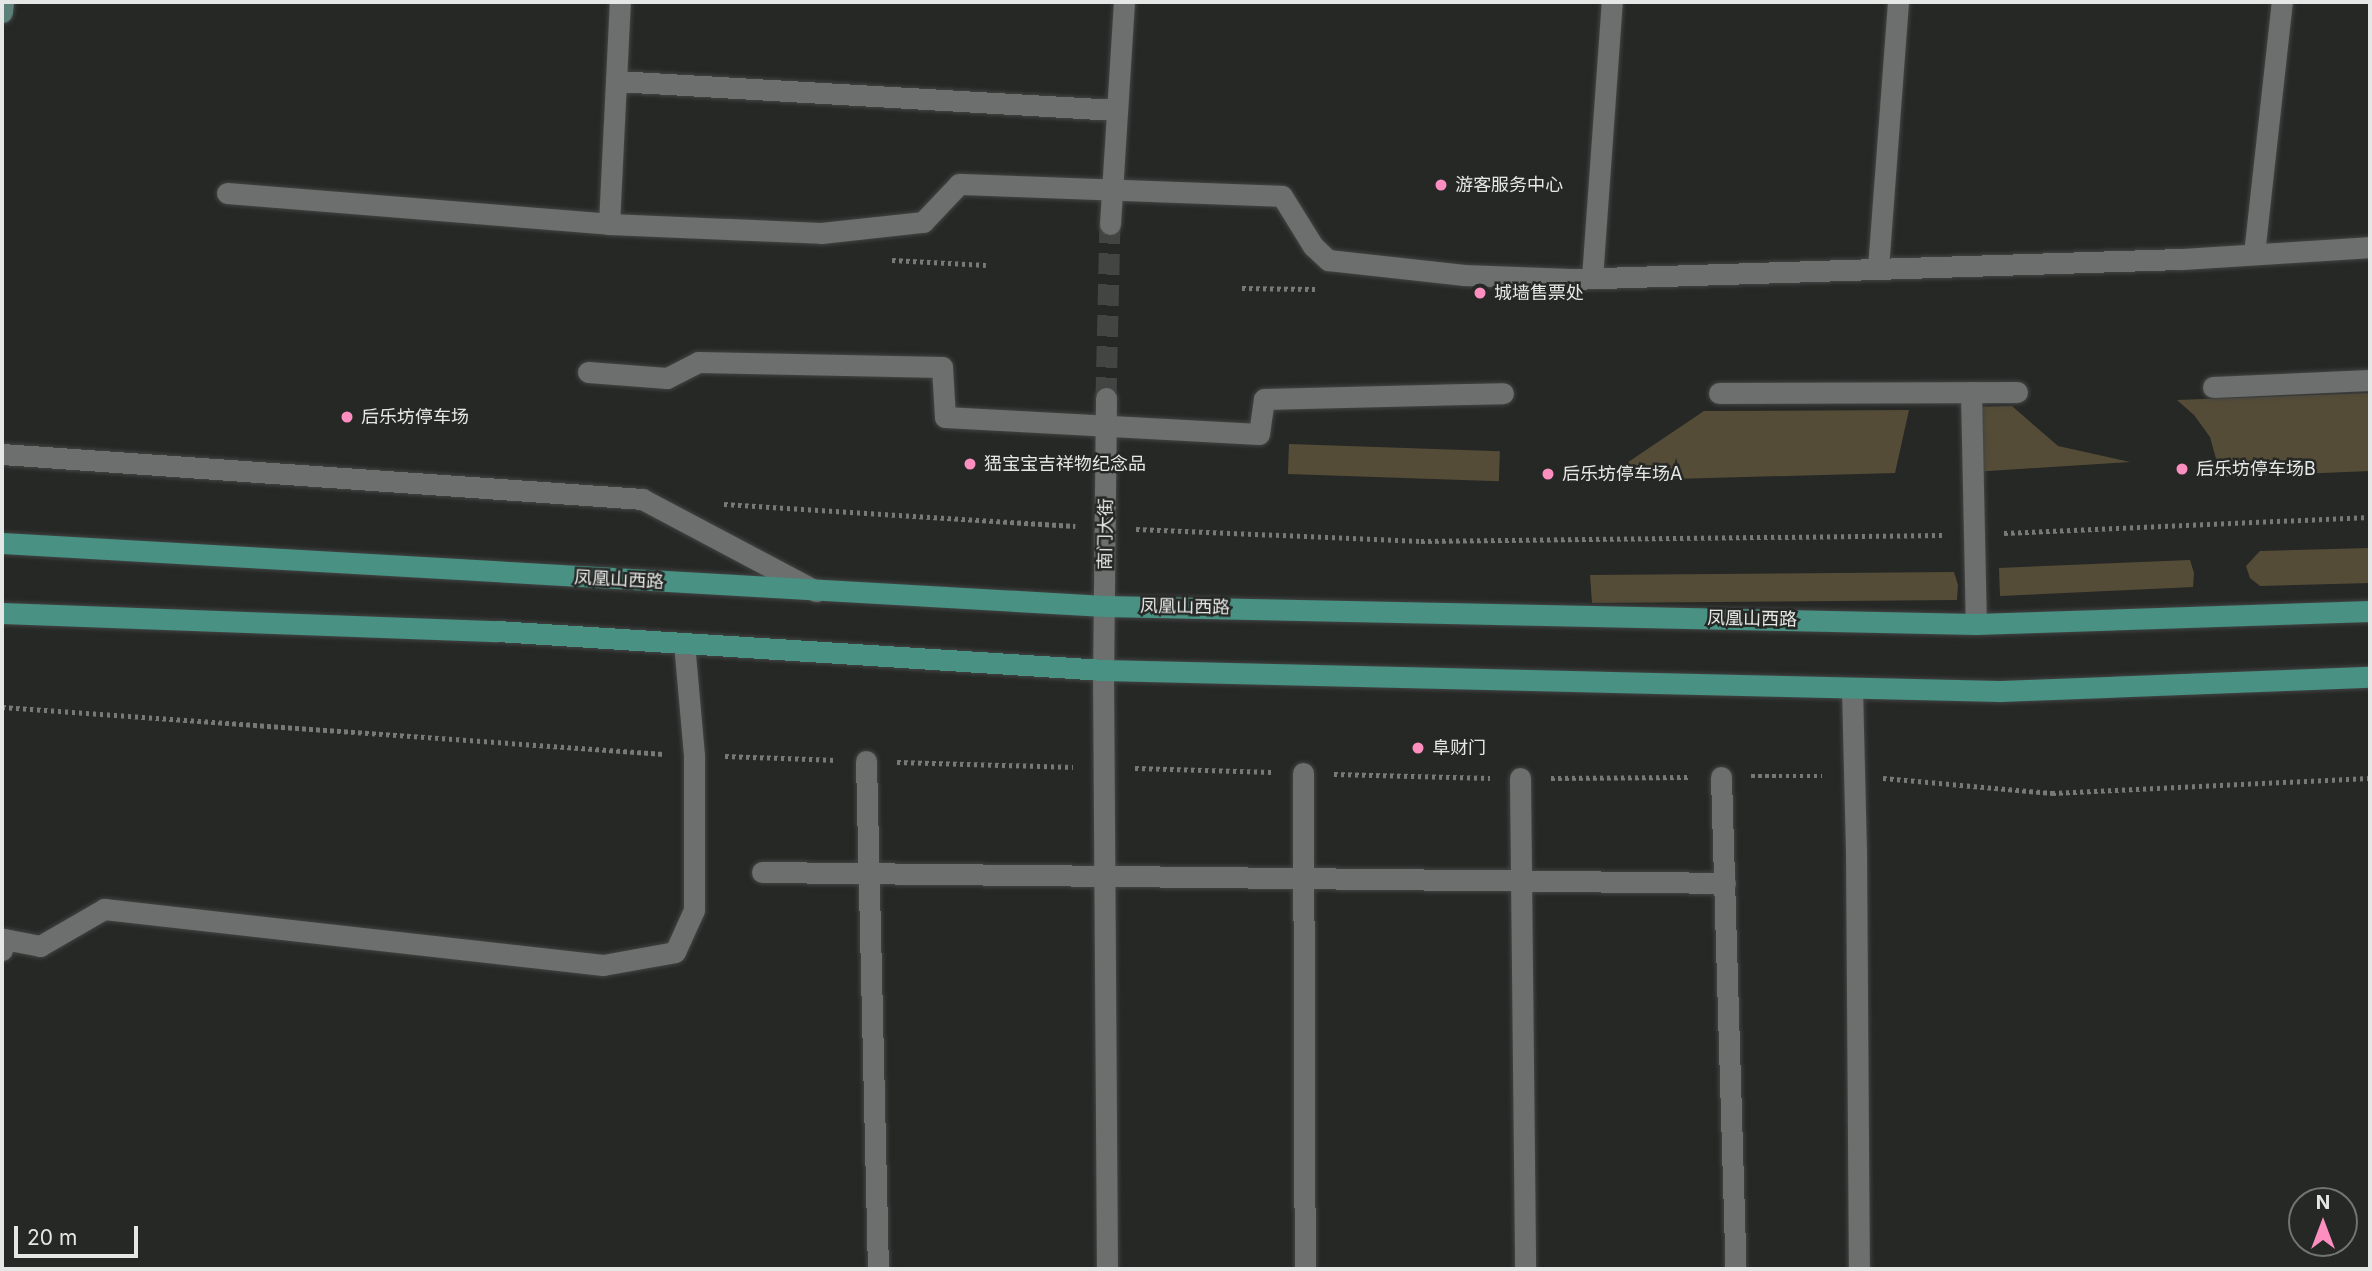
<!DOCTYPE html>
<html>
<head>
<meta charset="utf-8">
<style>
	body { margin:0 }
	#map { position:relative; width:2372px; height:1271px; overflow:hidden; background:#262826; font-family:Inter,"Noto Sans SC",sans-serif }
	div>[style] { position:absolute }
	.green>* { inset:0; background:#554c37; transform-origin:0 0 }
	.street-tunnel>* { height:21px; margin-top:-10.5px; transform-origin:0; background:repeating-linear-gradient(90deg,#434543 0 21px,transparent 0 31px) }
	.path>* { height:4.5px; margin-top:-2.25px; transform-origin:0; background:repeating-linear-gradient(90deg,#777978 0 3.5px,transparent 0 7px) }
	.roads { filter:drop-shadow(0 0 2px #424443) drop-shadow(0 0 2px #424443) }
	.lane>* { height:21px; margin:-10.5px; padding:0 10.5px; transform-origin:10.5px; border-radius:10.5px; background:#6c6f6d }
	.street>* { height:21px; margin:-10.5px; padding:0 10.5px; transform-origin:10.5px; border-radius:10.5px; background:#6c6f6d }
	.secondary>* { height:21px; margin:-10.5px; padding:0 10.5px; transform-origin:10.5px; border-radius:10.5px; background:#5a8078 }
	.primary>* { height:21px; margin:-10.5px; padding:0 10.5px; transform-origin:10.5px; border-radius:10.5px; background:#489183 }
	.dots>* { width:19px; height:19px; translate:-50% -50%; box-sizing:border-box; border:4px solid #262826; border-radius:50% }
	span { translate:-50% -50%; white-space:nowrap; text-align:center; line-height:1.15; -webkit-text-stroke:5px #262826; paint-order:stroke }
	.poi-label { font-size:18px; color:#e5e7e6 }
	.left { translate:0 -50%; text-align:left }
	.street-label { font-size:18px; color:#e5e7e6 }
	.frame { position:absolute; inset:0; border:4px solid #e5e7e6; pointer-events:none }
	.north { position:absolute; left:2288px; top:1187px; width:70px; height:70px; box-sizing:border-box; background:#262826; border:2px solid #727473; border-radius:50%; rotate:0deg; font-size:19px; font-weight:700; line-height:28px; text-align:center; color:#e5e7e6 }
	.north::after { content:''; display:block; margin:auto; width:24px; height:32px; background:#fd8ec0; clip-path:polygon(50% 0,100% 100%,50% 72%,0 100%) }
	.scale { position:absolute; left:14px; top:1226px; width:124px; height:32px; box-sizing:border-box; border:4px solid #e5e7e6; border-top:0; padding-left:9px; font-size:21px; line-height:24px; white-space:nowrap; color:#e5e7e6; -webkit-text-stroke:5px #262826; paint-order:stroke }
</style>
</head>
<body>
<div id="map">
	<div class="green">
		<i style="clip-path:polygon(2370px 393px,2370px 471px,2221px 477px,2210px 437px,2194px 415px,2177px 400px)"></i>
		<i style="clip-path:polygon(2012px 406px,2058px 446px,2130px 462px,1973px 472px,1973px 407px)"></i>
		<i style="clip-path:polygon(1909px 410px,1895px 473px,1600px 481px,1704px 411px)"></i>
		<i style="left:1289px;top:444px;width:211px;height:30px;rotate:2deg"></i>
		<i style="clip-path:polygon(2370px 548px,2370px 583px,2260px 586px,2250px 578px,2246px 566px,2260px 551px)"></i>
		<i style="clip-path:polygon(2190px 560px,2194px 573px,2193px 587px,2000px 596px,1999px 568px)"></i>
		<i style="clip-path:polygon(1954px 572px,1958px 585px,1957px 600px,1592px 603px,1590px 575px)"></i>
	</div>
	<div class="street-tunnel">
		<i style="left:1106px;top:398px;width:174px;rotate:-88.7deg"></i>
	</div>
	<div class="path">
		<i style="left:892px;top:260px;width:94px;rotate:3deg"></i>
		<i style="left:1242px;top:288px;width:73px;rotate:0.8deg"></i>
		<i style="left:724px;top:504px;width:352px;rotate:3.6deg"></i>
		<i style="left:1136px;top:529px;width:285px;rotate:2.4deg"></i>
		<i style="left:1421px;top:541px;width:521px;rotate:-0.66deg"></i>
		<i style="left:2004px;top:533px;width:366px;rotate:-2.5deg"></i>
		<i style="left:2px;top:707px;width:664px;rotate:4.06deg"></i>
		<i style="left:725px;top:756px;width:111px;rotate:2.1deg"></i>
		<i style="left:897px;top:762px;width:176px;rotate:1.6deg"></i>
		<i style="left:1135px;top:768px;width:138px;rotate:1.7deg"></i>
		<i style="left:1334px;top:774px;width:156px;rotate:1.5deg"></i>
		<i style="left:1751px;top:776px;width:71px"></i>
		<i style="left:1551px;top:778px;width:138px;rotate:-0.4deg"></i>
		<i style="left:1883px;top:778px;width:170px;rotate:5.1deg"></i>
		<i style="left:2052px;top:793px;width:318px;rotate:-2.7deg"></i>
	</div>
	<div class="roads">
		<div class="lane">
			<i style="left:227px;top:193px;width:383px;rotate:4.6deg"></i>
			<i style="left:609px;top:224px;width:212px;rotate:2.4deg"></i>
			<i style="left:821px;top:233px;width:103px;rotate:-6.2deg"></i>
			<i style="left:923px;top:222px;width:52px;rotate:-46.5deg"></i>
			<i style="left:959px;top:184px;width:323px;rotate:2.1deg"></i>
			<i style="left:1282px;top:196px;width:59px;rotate:58.2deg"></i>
			<i style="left:1313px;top:246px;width:21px;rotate:43deg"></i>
			<i style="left:1328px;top:260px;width:137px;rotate:6.3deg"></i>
			<i style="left:1464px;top:275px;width:107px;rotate:2.1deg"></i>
			<i style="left:1571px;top:279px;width:610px;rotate:-1.88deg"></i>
			<i style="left:2181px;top:259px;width:189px;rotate:-3.6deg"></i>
			<i style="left:2254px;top:254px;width:254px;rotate:-83.7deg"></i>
			<i style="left:1878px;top:268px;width:267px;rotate:-85.7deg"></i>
			<i style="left:1592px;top:278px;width:277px;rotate:-85.9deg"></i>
			<i style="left:588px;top:372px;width:79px;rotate:4.3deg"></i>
			<i style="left:667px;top:378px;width:35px;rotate:-27deg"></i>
			<i style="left:698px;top:362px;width:244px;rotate:1.2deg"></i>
			<i style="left:942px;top:367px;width:50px;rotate:86.6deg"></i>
			<i style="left:945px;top:417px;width:314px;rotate:3.1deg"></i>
			<i style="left:1259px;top:434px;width:35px;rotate:-82deg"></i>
			<i style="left:1264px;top:399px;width:239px;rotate:-1.4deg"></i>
			<i style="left:2213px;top:387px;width:157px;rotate:-2.6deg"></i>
			<i style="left:1971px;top:392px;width:232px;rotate:88.8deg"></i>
			<i style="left:1719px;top:393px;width:298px;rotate:-0.2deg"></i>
			<i style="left:1852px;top:688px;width:164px;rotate:88.6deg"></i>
			<i style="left:1856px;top:852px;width:417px;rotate:89.6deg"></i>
			<i style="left:762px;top:872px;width:963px;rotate:0.65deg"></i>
			<i style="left:2px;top:950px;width:11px;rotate:-80deg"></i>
			<i style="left:4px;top:939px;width:37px;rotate:11deg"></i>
			<i style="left:40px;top:946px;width:74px;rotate:-30deg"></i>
			<i style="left:104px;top:909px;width:502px;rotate:6.4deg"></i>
			<i style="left:603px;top:965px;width:73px;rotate:-10.2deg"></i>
			<i style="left:675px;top:952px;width:46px;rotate:-65.7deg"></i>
			<i style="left:694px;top:910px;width:155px;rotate:-90deg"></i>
			<i style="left:694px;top:755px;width:111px;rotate:-95.1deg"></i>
		</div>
		<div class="street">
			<i style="left:616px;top:81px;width:501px;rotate:3.32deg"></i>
			<i style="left:609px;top:224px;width:222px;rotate:-87.2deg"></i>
			<i style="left:1110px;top:224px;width:222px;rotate:-86.4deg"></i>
			<i style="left:1106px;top:398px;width:272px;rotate:90.6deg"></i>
			<i style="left:1103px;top:670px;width:599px;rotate:89.62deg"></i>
			<i style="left:2px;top:454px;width:642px;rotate:4.02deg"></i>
			<i style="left:642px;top:499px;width:197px;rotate:27.9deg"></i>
			<i style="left:866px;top:761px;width:508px;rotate:88.65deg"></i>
			<i style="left:1303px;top:773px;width:496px;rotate:89.8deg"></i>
			<i style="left:1721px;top:777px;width:492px;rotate:88.3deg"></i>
			<i style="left:1520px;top:778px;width:491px;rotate:89.4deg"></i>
		</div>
		<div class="secondary">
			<i style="left:2px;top:12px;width:10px;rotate:-84deg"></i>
		</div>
		<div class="primary">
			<i style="left:2px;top:543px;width:1104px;rotate:3.27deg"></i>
			<i style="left:1104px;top:606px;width:872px;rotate:1.18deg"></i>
			<i style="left:1976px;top:624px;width:394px;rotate:-1.9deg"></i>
			<i style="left:2px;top:613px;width:495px;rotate:2.1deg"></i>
			<i style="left:497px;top:631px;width:607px;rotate:3.68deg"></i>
			<i style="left:1103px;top:670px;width:897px;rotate:1.34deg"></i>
			<i style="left:2000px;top:691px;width:370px;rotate:-2.2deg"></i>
		</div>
	</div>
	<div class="dots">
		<i style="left:1441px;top:185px;background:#fd8ec0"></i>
		<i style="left:1480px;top:293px;background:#fd8ec0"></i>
		<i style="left:347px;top:417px;background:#fd8ec0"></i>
		<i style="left:970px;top:464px;background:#fd8ec0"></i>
		<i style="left:2182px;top:469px;background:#fd8ec0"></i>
		<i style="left:1548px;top:474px;background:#fd8ec0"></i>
		<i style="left:1418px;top:748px;background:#fd8ec0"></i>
	</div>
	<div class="poi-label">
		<span class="left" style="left:1455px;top:185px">游客服务中心</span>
		<span class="left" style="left:1494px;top:293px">城墙售票处</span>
		<span class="left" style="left:361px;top:417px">后乐坊停车场</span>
		<span class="left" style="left:984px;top:464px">峱宝宝吉祥物纪念品</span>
		<span class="left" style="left:2196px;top:469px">后乐坊停车场B</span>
		<span class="left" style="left:1562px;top:474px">后乐坊停车场A</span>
		<span class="left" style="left:1432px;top:748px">阜财门</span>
	</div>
	<div class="street-label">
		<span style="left:1106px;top:534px;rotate:-89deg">南门大街</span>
		<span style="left:619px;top:580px;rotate:3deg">凤凰山西路</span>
		<span style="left:1185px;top:607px;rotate:1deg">凤凰山西路</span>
		<span style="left:1752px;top:619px;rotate:1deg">凤凰山西路</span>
	</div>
	<div class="frame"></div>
	<div class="north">N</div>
	<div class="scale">20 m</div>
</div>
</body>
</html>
